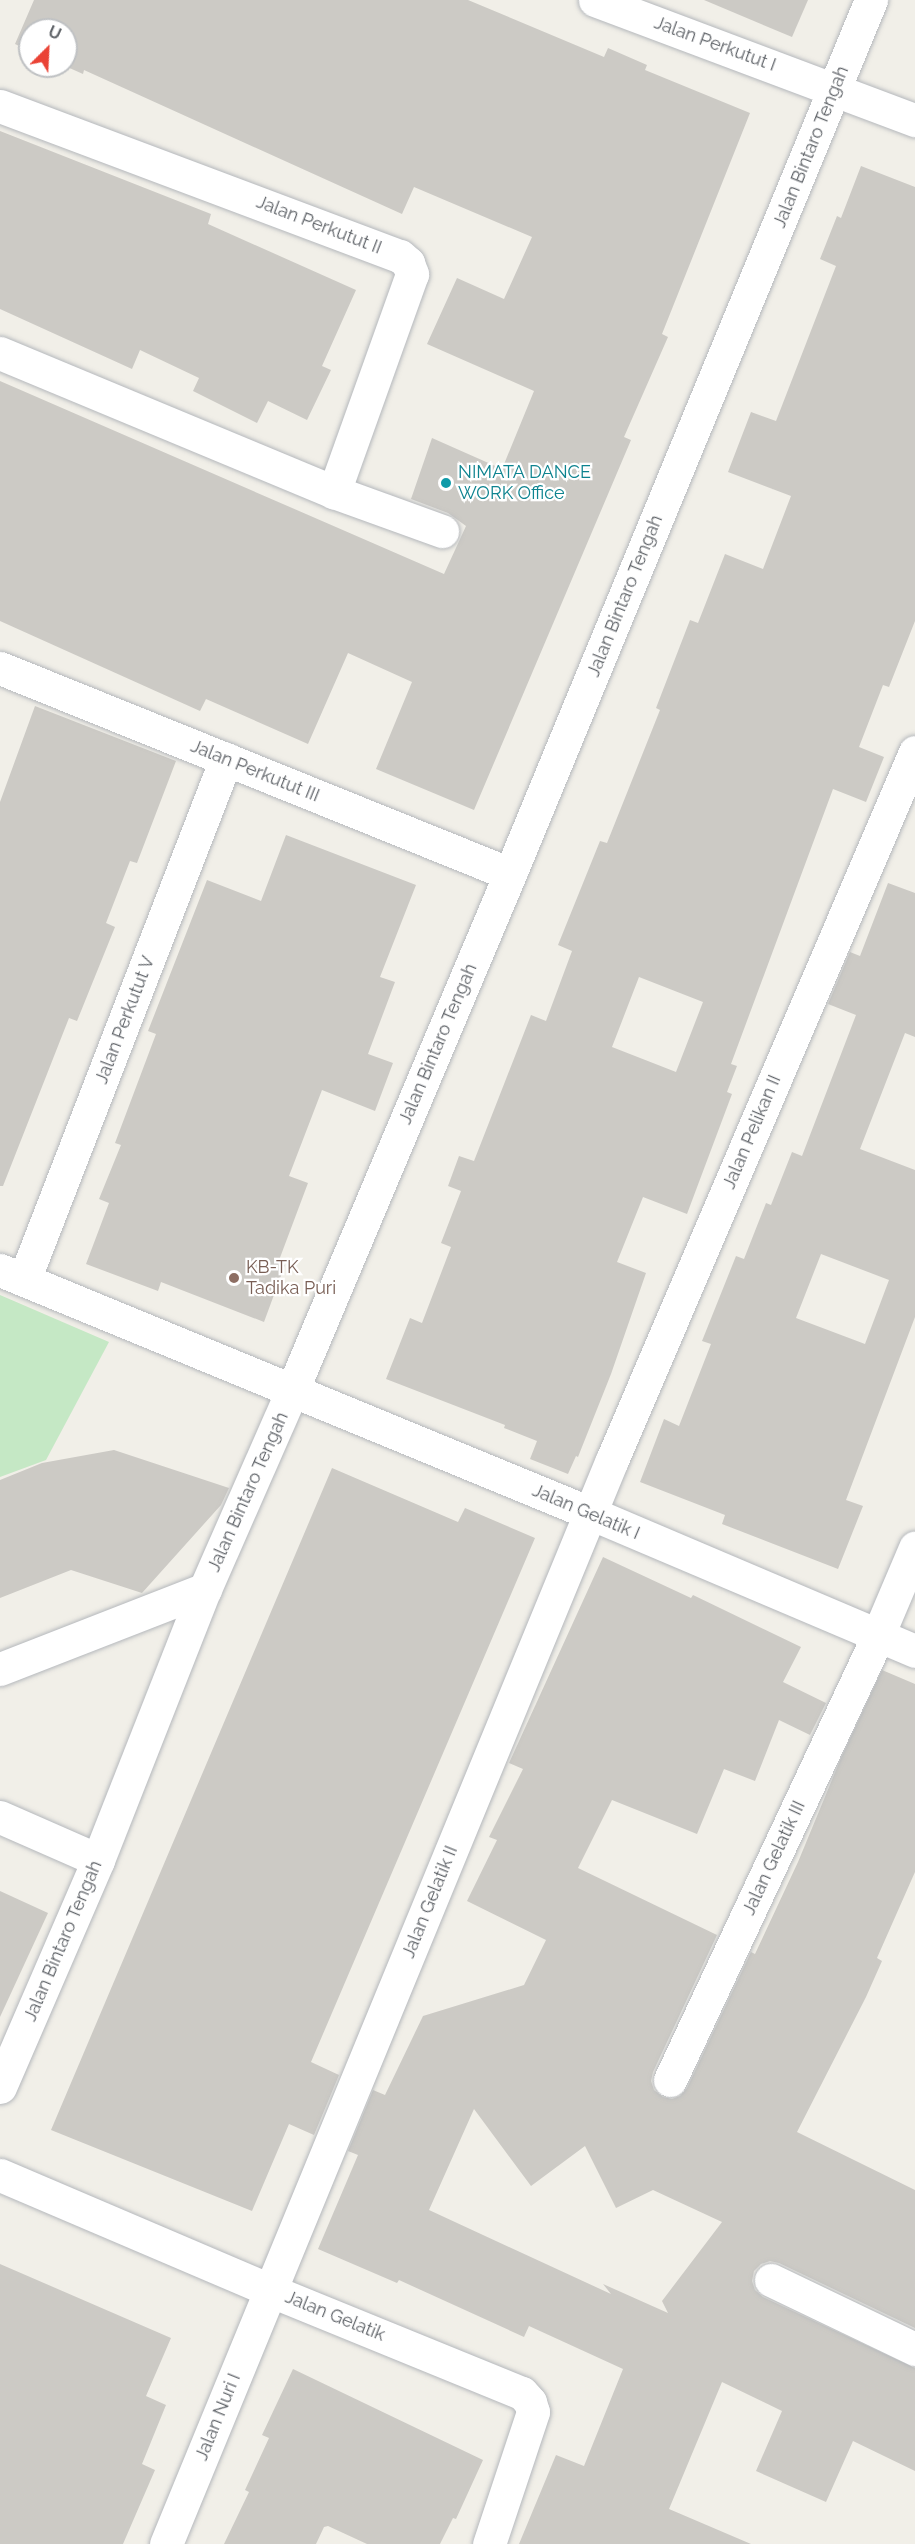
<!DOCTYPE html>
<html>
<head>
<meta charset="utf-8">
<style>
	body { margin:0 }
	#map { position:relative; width:915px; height:2544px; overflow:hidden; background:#f1efe8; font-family:Raleway,sans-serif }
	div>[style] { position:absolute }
	.green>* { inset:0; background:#c5e8c5 }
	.building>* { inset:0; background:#cccac5 }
	.roads { filter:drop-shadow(0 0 2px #b5b8bc) drop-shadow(0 0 2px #b5b8bc) }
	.street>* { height:33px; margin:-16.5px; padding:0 16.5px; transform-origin:16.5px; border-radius:16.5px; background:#fff }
	.dots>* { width:16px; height:16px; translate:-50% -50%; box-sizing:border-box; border:3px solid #fff; border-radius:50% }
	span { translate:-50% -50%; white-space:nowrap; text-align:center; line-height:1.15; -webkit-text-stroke:4.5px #fff; paint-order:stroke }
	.street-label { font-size:18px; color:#5f6368 }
	.culture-label { font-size:18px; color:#0d838f }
	.left { translate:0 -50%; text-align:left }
	.education-label { font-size:18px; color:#785e54 }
	.north { position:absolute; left:18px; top:18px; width:60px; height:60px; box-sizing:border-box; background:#fff; border:2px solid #bfc1c3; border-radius:50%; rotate:24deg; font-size:16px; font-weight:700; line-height:24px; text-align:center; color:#5f6368 }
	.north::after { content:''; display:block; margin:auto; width:21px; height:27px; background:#ea4335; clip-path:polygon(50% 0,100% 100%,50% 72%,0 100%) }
</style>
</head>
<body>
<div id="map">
	<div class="green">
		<i style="clip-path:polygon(0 1295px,109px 1342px,46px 1460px,0 1477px)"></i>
	</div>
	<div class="building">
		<i style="clip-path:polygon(34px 0,468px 0,604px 57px,608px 48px,647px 65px,645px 70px,750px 113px,662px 334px,668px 337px,624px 437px,631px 440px,474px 810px,376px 769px,412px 682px,348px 653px,308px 744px,206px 699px,200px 711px,0 621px,0 381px,444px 574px,466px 526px,448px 513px,411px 499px,432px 438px,502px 469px,534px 391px,427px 344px,457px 278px,504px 299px,532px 237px,414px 187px,402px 214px,84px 70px,83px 74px,65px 66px,66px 30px,30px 30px,30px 51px,15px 44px)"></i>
		<i style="clip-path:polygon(704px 0,808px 0,792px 37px)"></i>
		<i style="clip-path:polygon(0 131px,211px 214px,208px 224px,356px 290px,322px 366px,331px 370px,307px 420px,268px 401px,257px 423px,193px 391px,199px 378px,140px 350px,132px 369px,0 309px)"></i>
		<i style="clip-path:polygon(evenodd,861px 166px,915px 187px,915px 621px,889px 687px,883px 685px,859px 747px,884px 757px,866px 802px,833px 789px,731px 1064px,737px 1066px,727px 1092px,732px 1094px,687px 1214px,643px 1197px,617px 1262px,646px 1273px,611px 1374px,578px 1457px,576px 1456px,568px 1474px,530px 1459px,537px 1441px,504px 1428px,505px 1425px,386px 1379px,410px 1318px,422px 1323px,451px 1247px,441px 1243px,461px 1191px,448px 1186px,459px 1156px,474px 1161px,531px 1015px,546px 1021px,572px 951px,558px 945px,600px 841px,607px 843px,660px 710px,656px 708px,690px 620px,698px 623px,725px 554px,763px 569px,791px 496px,728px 472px,751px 412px,776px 421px,836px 266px,820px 259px,837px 216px,841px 218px,861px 166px,639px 977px,703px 1002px,676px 1072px,612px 1047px,639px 977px)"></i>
		<i style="clip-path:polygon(35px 706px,176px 761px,137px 863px,130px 861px,106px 923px,115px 927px,77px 1021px,69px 1018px,3px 1186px,0 1186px,0 802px)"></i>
		<i style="clip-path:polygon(286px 835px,416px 885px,380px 977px,395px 982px,368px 1054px,393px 1063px,375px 1111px,322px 1090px,289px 1176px,308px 1183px,278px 1263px,285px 1265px,264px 1322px,161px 1282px,158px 1291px,86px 1264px,109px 1203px,99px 1199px,121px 1145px,115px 1143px,156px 1034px,148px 1031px,207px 880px,261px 901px)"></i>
		<i style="clip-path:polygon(evenodd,888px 883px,915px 893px,915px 1037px,905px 1033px,860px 1149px,915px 1170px,915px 1317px,846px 1500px,863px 1506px,838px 1569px,722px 1524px,725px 1515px,640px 1482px,664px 1419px,679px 1426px,711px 1344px,702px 1341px,736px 1256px,744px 1259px,766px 1203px,771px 1205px,792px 1152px,802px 1156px,856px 1015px,828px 1004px,850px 952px,860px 956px,888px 883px,821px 1254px,889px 1280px,865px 1344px,796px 1318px,821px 1254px)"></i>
		<i style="clip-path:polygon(114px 1450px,229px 1488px,221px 1505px,142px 1593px,71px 1570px,0 1598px,0 1480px,42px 1463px)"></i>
		<i style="clip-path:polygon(332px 1468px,458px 1522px,465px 1508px,535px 1538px,311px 2062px,339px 2075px,314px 2135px,289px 2124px,252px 2211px,51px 2130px)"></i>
		<i style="clip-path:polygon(evenodd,603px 1557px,691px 1598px,693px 1595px,801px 1647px,783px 1682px,826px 1703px,810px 1735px,779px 1720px,755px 1781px,724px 1769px,697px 1834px,612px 1800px,578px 1868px,717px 1935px,653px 2072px,651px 2081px,654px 2090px,663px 2097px,672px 2099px,680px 2096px,687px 2088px,751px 1952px,755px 1954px,798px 1862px,841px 1758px,882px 1670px,915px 1684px,915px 1872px,877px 1958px,882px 1961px,866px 1997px,797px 2132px,915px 2190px,915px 2328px,779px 2263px,770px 2261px,761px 2264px,754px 2271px,752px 2281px,755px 2290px,763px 2297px,915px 2368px,915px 2471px,853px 2441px,826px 2502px,756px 2471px,782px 2411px,722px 2382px,669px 2509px,751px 2544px,519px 2544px,556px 2455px,584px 2466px,623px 2369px,529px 2326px,524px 2337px,399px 2280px,397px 2283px,318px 2249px,358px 2155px,348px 2151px,373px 2090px,385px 2095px,423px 2016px,524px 1985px,546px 1940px,467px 1901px,497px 1840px,489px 1837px,523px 1769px,509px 1763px,603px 1557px,474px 2109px,531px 2186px,585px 2146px,616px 2208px,653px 2190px,722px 2222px,662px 2301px,668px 2313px,603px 2284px,611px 2294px,429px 2210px,474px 2109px)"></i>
		<i style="clip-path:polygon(0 1891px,48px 1913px,0 2017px)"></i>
		<i style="clip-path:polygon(0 2264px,171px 2338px,146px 2396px,166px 2405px,142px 2464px,155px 2470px,123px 2544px,0 2544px)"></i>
		<i style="clip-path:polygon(293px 2369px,483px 2460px,456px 2519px,453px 2518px,440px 2544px,367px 2544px,328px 2526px,324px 2527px,316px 2544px,224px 2544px,249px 2492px,245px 2490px,269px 2438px,262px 2435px)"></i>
	</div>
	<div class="roads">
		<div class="street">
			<i style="left:595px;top:0;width:342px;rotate:20.6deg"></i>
			<i style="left:0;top:106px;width:427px;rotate:20.6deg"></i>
			<i style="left:400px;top:256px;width:11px;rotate:41deg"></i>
			<i style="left:408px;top:263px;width:12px;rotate:70deg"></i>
			<i style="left:412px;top:274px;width:232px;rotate:109.7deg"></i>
			<i style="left:0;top:353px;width:362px;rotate:22.6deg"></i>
			<i style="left:334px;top:492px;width:115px;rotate:19.9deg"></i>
			<i style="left:0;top:668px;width:550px;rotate:21.99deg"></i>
			<i style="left:0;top:1270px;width:638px;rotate:22.39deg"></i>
			<i style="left:590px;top:1513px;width:353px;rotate:23deg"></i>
			<i style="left:24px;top:1280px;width:559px;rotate:-68.81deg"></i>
			<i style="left:0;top:1669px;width:220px;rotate:-21.3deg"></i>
			<i style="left:0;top:1817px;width:107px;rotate:23.7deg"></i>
			<i style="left:670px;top:2080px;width:491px;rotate:-64.9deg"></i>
			<i style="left:878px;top:1635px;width:95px;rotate:-67deg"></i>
			<i style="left:0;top:2087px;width:247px;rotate:-66.6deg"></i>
			<i style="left:98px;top:1860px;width:291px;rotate:-68.5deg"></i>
			<i style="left:205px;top:1589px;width:216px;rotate:-66.3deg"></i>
			<i style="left:292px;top:1391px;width:561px;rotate:-67.14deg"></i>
			<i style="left:510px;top:874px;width:946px;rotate:-67.56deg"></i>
			<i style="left:0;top:2175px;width:293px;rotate:23.1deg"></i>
			<i style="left:269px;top:2290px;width:273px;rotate:22.2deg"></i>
			<i style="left:522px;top:2393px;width:12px;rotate:48deg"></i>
			<i style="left:530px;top:2402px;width:10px;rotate:73deg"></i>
			<i style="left:533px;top:2412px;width:139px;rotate:108.4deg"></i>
			<i style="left:771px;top:2280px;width:160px;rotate:25.6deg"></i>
			<i style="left:166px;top:2544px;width:1172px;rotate:-67.64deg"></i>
			<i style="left:612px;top:1460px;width:770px;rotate:-66.83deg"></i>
		</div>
	</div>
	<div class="dots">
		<i style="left:446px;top:483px;background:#0f9aa8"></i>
		<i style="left:234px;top:1278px;background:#8d6e63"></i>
	</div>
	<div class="street-label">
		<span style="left:715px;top:44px;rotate:20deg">Jalan Perkutut I</span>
		<span style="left:811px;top:147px;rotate:-68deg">Jalan Bintaro Tengah</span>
		<span style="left:319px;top:225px;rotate:21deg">Jalan Perkutut II</span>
		<span style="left:625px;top:596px;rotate:-68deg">Jalan Bintaro Tengah</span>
		<span style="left:255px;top:771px;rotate:22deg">Jalan Perkutut III</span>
		<span style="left:125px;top:1020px;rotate:-69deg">Jalan Perkutut V</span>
		<span style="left:438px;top:1044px;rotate:-67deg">Jalan Bintaro Tengah</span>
		<span style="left:752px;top:1132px;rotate:-67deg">Jalan Pelikan II</span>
		<span style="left:248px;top:1492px;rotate:-66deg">Jalan Bintaro Tengah</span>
		<span style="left:586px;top:1512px;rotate:23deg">Jalan Gelatik I</span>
		<span style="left:774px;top:1858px;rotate:-65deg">Jalan Gelatik III</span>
		<span style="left:430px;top:1902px;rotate:-68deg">Jalan Gelatik II</span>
		<span style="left:63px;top:1941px;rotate:-67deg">Jalan Bintaro Tengah</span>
		<span style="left:335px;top:2316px;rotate:22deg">Jalan Gelatik</span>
		<span style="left:218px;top:2417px;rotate:-68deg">Jalan Nuri I</span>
	</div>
	<div class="culture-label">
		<span class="left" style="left:458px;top:483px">NIMATA DANCE<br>WORK Office</span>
	</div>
	<div class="education-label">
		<span class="left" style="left:246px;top:1278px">KB-TK<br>Tadika Puri</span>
	</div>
	<div class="north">U</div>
</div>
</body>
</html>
